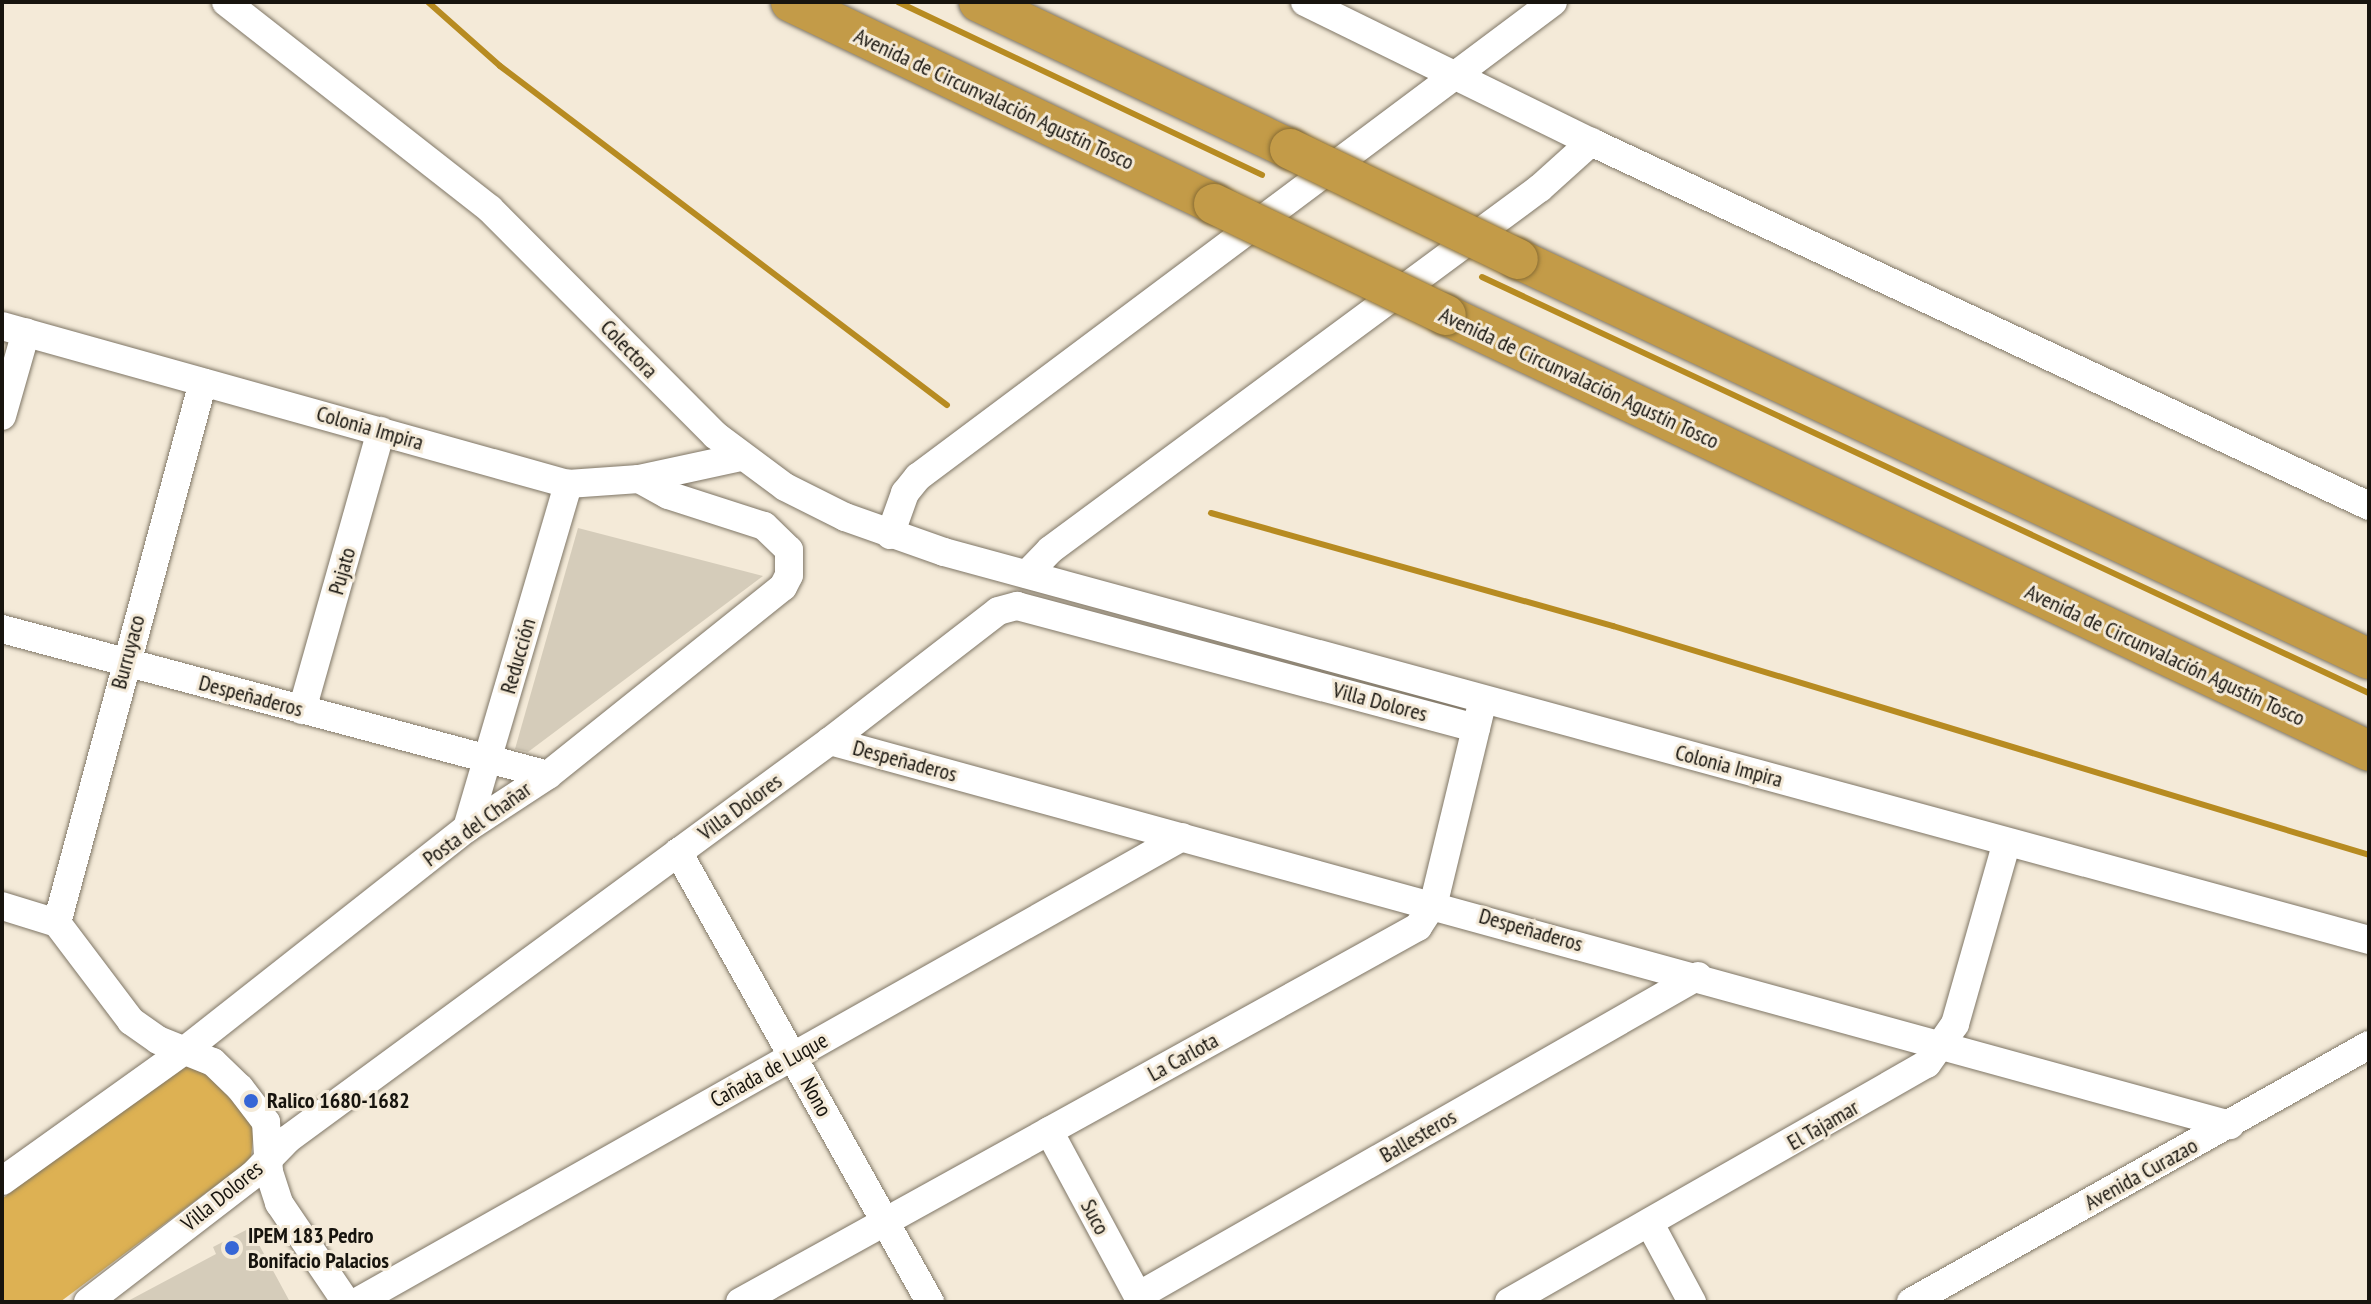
<!DOCTYPE html>
<html>
<head>
<meta charset="utf-8">
<style>
	body { margin:0 }
	#map { position:relative; width:2371px; height:1304px; overflow:hidden; background:#f4ead8; font-family:"PT Sans Narrow",sans-serif }
	div>[style] { position:absolute }
	.green>* { inset:0; background:#ddb153 }
	.stream>* { height:6px; margin:-3px; padding:0 3px; transform-origin:3px; border-radius:3px; background:#b78b21 }
	.building>* { inset:0; background:#d5ccba }
	.roads { filter:drop-shadow(0 0 2px #7f7666) drop-shadow(0 0 2px #7f7666) }
	.minor>* { height:28px; margin:-14px; padding:0 14px; transform-origin:14px; border-radius:14px; background:#fff }
	.highway>* { height:40px; margin:-20px; padding:0 20px; transform-origin:20px; border-radius:20px; background:#c39b48 }
	.bridges { filter:drop-shadow(0 0 2px #876c34) drop-shadow(0 0 2px #876c34) }
	.highway-bridge>* { height:40px; margin:-20px; padding:0 20px; transform-origin:20px; border-radius:20px; background:#c39b48 }
	.dots>* { width:22px; height:22px; translate:-50% -50%; box-sizing:border-box; border:4px solid #f4ead8; border-radius:50% }
	span { translate:-50% -50%; white-space:nowrap; text-align:center; line-height:1.15; -webkit-text-stroke:6px #f4ead8; paint-order:stroke }
	.street-label { font-size:22px; color:#17140e }
	.poi-label { font-size:22px; color:#17140e; font-weight:700 }
	.left { translate:0 -50%; text-align:left }
	.frame { position:absolute; inset:0; border:4px solid #17140e; pointer-events:none }
</style>
</head>
<body>
<div id="map">
	<div class="green">
		<i style="clip-path:polygon(189px 1053px,254px 1125px,251px 1159px,60px 1302px,2px 1302px,2px 1199px)"></i>
	</div>
	<div class="stream">
		<i style="left:428px;top:2px;width:96px;rotate:41.6deg"></i>
		<i style="left:500px;top:66px;width:561px;rotate:37.18deg"></i>
		<i style="left:898px;top:2px;width:403px;rotate:25.4deg"></i>
		<i style="left:1482px;top:277px;width:980px;rotate:25.13deg"></i>
		<i style="left:1211px;top:513px;width:418px;rotate:15.7deg"></i>
		<i style="left:1613px;top:626px;width:790px;rotate:16.85deg"></i>
	</div>
	<div class="building">
		<i style="clip-path:polygon(578px 528px,763px 576px,528px 752px,515px 749px)"></i>
		<i style="clip-path:polygon(250px 1228px,290px 1302px,126px 1302px,216px 1254px,213px 1247px)"></i>
	</div>
	<div class="roads">
		<div class="minor">
			<i style="left:226px;top:2px;width:335px;rotate:38.1deg"></i>
			<i style="left:490px;top:209px;width:319px;rotate:45.1deg"></i>
			<i style="left:715px;top:435px;width:87px;rotate:36.6deg"></i>
			<i style="left:785px;top:487px;width:67px;rotate:26.6deg"></i>
			<i style="left:845px;top:517px;width:105px;rotate:19.5deg"></i>
			<i style="left:944px;top:552px;width:1477px;rotate:15.23deg"></i>
			<i style="left:1305px;top:2px;width:318px;rotate:26.1deg"></i>
			<i style="left:1591px;top:142px;width:859px;rotate:25.07deg"></i>
			<i style="left:2px;top:326px;width:588px;rotate:15.6deg"></i>
			<i style="left:568px;top:484px;width:71px;rotate:-4deg"></i>
			<i style="left:639px;top:479px;width:104px;rotate:-12.2deg"></i>
			<i style="left:2px;top:416px;width:87px;rotate:-74.1deg"></i>
			<i style="left:890px;top:535px;width:45px;rotate:-70.3deg"></i>
			<i style="left:905px;top:493px;width:21px;rotate:-51deg"></i>
			<i style="left:918px;top:477px;width:793px;rotate:-36.8deg"></i>
			<i style="left:1027px;top:574px;width:33px;rotate:-46deg"></i>
			<i style="left:1050px;top:550px;width:609px;rotate:-36.46deg"></i>
			<i style="left:1540px;top:188px;width:69px;rotate:-42deg"></i>
			<i style="left:2px;top:629px;width:565px;rotate:14.97deg"></i>
			<i style="left:302px;top:710px;width:290px;rotate:-74.2deg"></i>
			<i style="left:830px;top:741px;width:1452px;rotate:15.34deg"></i>
			<i style="left:467px;top:828px;width:359px;rotate:-73.6deg"></i>
			<i style="left:678px;top:852px;width:516px;rotate:60.75deg"></i>
			<i style="left:2px;top:906px;width:58px;rotate:17.2deg"></i>
			<i style="left:57px;top:923px;width:123px;rotate:52.9deg"></i>
			<i style="left:131px;top:1021px;width:33px;rotate:35deg"></i>
			<i style="left:158px;top:1040px;width:59px;rotate:21.8deg"></i>
			<i style="left:213px;top:1062px;width:37px;rotate:44deg"></i>
			<i style="left:240px;top:1088px;width:43px;rotate:52.6deg"></i>
			<i style="left:266px;top:1122px;width:50px;rotate:86.6deg"></i>
			<i style="left:269px;top:1172px;width:33px;rotate:72deg"></i>
			<i style="left:279px;top:1203px;width:120px;rotate:55.9deg"></i>
			<i style="left:57px;top:923px;width:560px;rotate:-74.9deg"></i>
			<i style="left:1049px;top:1131px;width:194px;rotate:61.7deg"></i>
			<i style="left:2px;top:1181px;width:225px;rotate:-35.6deg"></i>
			<i style="left:185px;top:1050px;width:359px;rotate:-38.2deg"></i>
			<i style="left:467px;top:828px;width:97px;rotate:-33.2deg"></i>
			<i style="left:548px;top:775px;width:301px;rotate:-38.7deg"></i>
			<i style="left:783px;top:587px;width:13px;rotate:-63deg"></i>
			<i style="left:789px;top:575px;width:25px;rotate:-90deg"></i>
			<i style="left:789px;top:550px;width:35px;rotate:-136deg"></i>
			<i style="left:764px;top:526px;width:101px;rotate:-162.1deg"></i>
			<i style="left:668px;top:495px;width:33px;rotate:-151deg"></i>
			<i style="left:1650px;top:1224px;width:89px;rotate:61.7deg"></i>
			<i style="left:1138px;top:1296px;width:645px;rotate:-29.74deg"></i>
			<i style="left:88px;top:1302px;width:208px;rotate:-37.6deg"></i>
			<i style="left:253px;top:1175px;width:50px;rotate:-45.8deg"></i>
			<i style="left:288px;top:1139px;width:672px;rotate:-36.29deg"></i>
			<i style="left:830px;top:741px;width:212px;rotate:-37.7deg"></i>
			<i style="left:998px;top:611px;width:20px;rotate:-15deg"></i>
			<i style="left:1017px;top:606px;width:475px;rotate:14.9deg"></i>
			<i style="left:357px;top:1302px;width:947px;rotate:-29.41deg"></i>
			<i style="left:740px;top:1302px;width:775px;rotate:-28.95deg"></i>
			<i style="left:1418px;top:927px;width:30px;rotate:-57deg"></i>
			<i style="left:1434px;top:902px;width:195px;rotate:-76.4deg"></i>
			<i style="left:1509px;top:1302px;width:481px;rotate:-29.7deg"></i>
			<i style="left:1927px;top:1064px;width:49px;rotate:-55deg"></i>
			<i style="left:1955px;top:1024px;width:189px;rotate:-74.1deg"></i>
			<i style="left:1911px;top:1302px;width:525px;rotate:-29.3deg"></i>
		</div>
		<div class="highway">
			<i style="left:791px;top:2px;width:469px;rotate:25.5deg"></i>
			<i style="left:979px;top:2px;width:344px;rotate:25.3deg"></i>
			<i style="left:1518px;top:259px;width:940px;rotate:25.18deg"></i>
			<i style="left:1446px;top:315px;width:1021px;rotate:25.28deg"></i>
		</div>
	</div>
	<div class="bridges">
		<div class="highway-bridge">
			<i style="left:1290px;top:149px;width:253px;rotate:25.8deg"></i>
			<i style="left:1214px;top:204px;width:257px;rotate:25.6deg"></i>
		</div>
	</div>
	<div class="dots">
		<i style="left:251px;top:1101px;background:#3666d6"></i>
		<i style="left:232px;top:1248px;background:#3666d6"></i>
	</div>
	<div class="street-label">
		<span style="left:994px;top:99px;rotate:25deg">Avenida de Circunvalación Agustín Tosco</span>
		<span style="left:629px;top:349px;rotate:46deg">Colectora</span>
		<span style="left:1579px;top:378px;rotate:25deg">Avenida de Circunvalación Agustín Tosco</span>
		<span style="left:370px;top:428px;rotate:16deg">Colonia Impira</span>
		<span style="left:342px;top:571px;rotate:-74deg">Pujato</span>
		<span style="left:128px;top:652px;rotate:-75deg">Burruyaco</span>
		<span style="left:2165px;top:655px;rotate:25deg">Avenida de Circunvalación Agustín Tosco</span>
		<span style="left:518px;top:656px;rotate:-74deg">Reducción</span>
		<span style="left:251px;top:696px;rotate:15deg">Despeñaderos</span>
		<span style="left:1380px;top:702px;rotate:15deg">Villa Dolores</span>
		<span style="left:905px;top:761px;rotate:15deg">Despeñaderos</span>
		<span style="left:1729px;top:766px;rotate:15deg">Colonia Impira</span>
		<span style="left:740px;top:807px;rotate:-36deg">Villa Dolores</span>
		<span style="left:477px;top:824px;rotate:-36deg">Posta del Chañar</span>
		<span style="left:1531px;top:930px;rotate:16deg">Despeñaderos</span>
		<span style="left:1183px;top:1057px;rotate:-29deg">La Carlota</span>
		<span style="left:769px;top:1070px;rotate:-29deg">Cañada de Luque</span>
		<span style="left:816px;top:1097px;rotate:61deg">Nono</span>
		<span style="left:1823px;top:1125px;rotate:-30deg">El Tajamar</span>
		<span style="left:1418px;top:1136px;rotate:-30deg">Ballesteros</span>
		<span style="left:2141px;top:1174px;rotate:-29deg">Avenida Curazao</span>
		<span style="left:222px;top:1196px;rotate:-39deg">Villa Dolores</span>
		<span style="left:1095px;top:1217px;rotate:62deg">Suco</span>
	</div>
	<div class="poi-label">
		<span class="left" style="left:267px;top:1101px">Ralico 1680-1682</span>
		<span class="left" style="left:248px;top:1248px">IPEM 183 Pedro<br>Bonifacio Palacios</span>
	</div>
	<div class="frame"></div>
</div>
</body>
</html>
